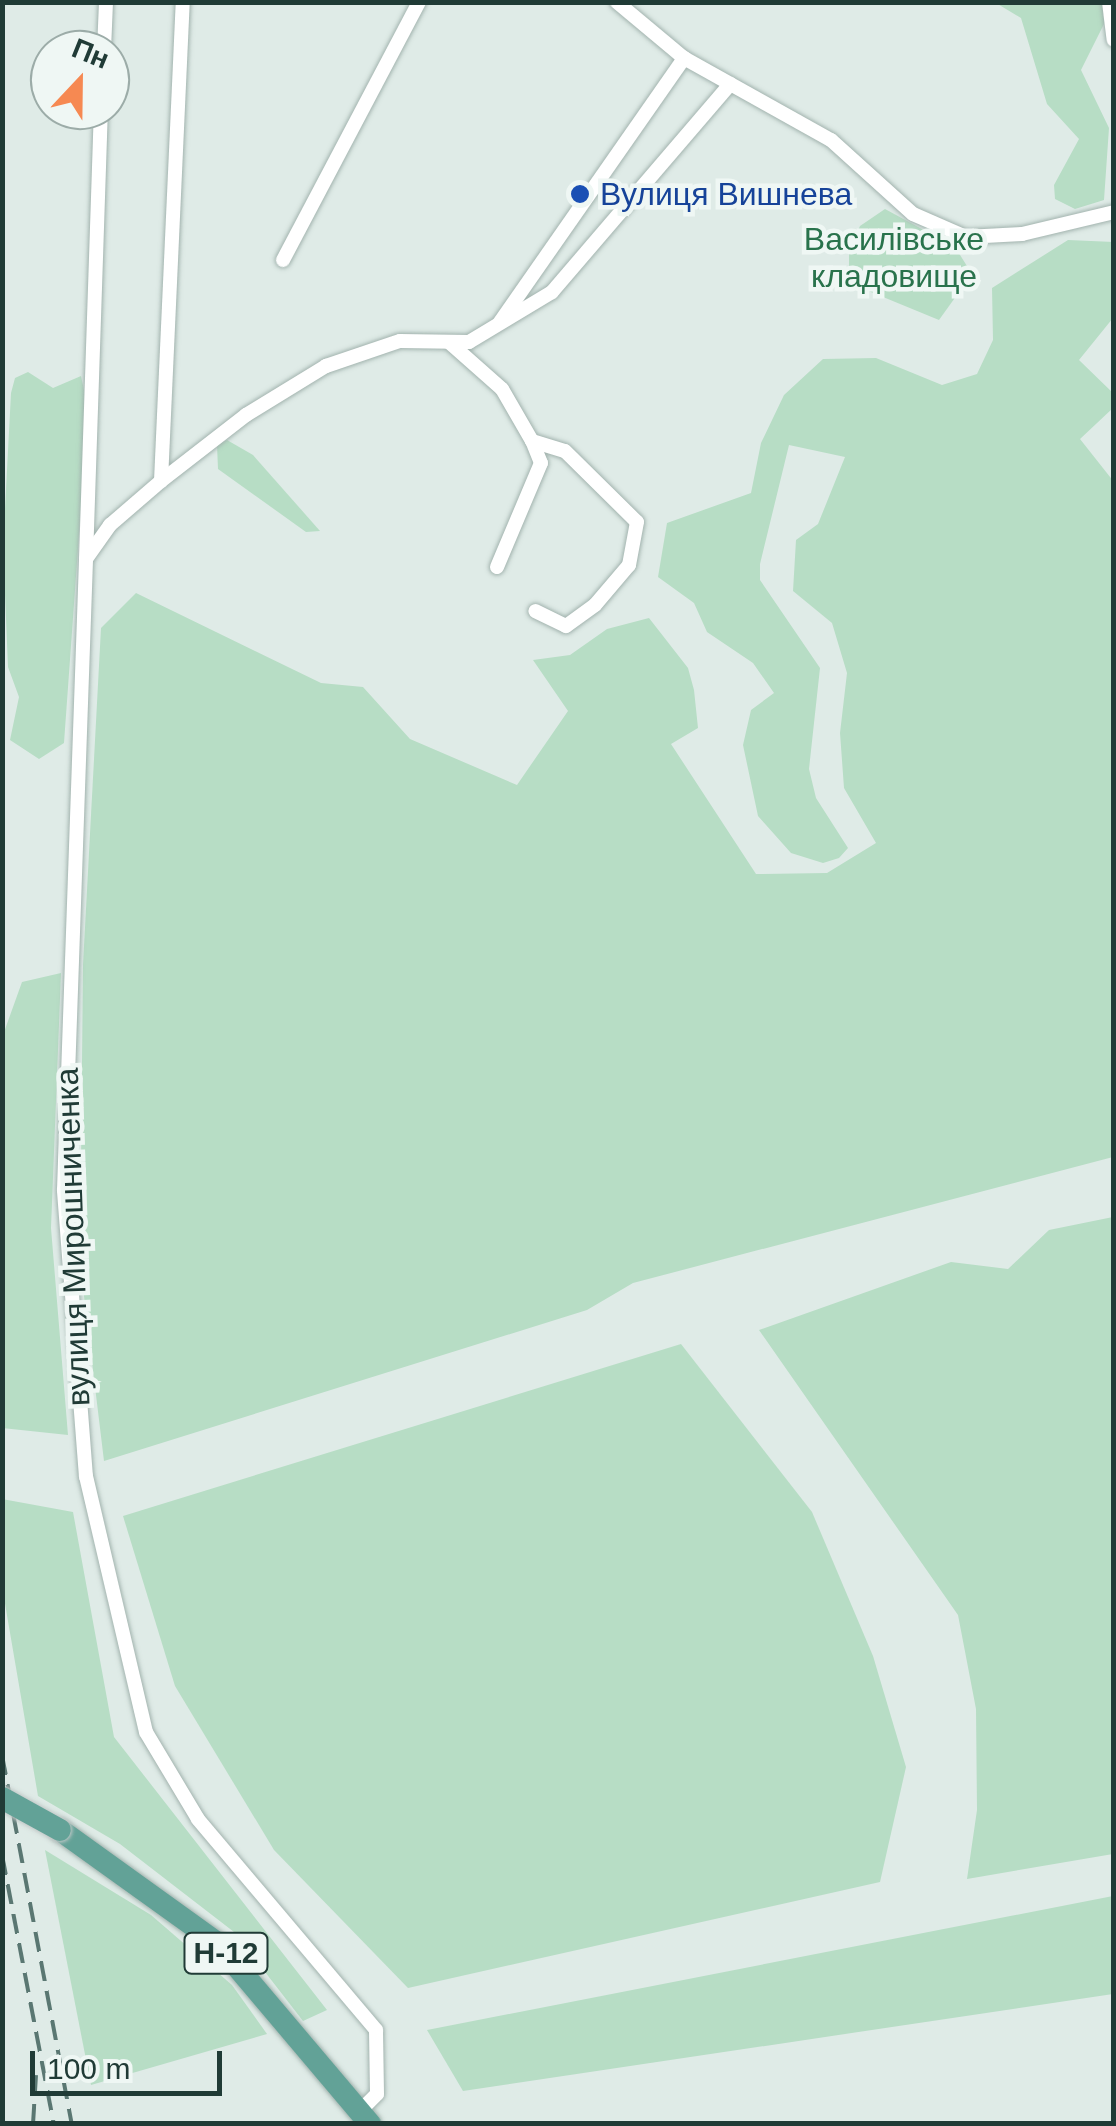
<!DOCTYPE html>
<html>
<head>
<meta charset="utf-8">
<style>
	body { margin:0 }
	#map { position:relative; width:1116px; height:2126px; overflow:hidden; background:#dfebe7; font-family:Arial,sans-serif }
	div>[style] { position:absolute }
	.green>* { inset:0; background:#b7ddc5 }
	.roads { filter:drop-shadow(0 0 2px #a2b3ae) drop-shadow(0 0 2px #a2b3ae) }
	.street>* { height:14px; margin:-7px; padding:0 7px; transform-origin:7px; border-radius:7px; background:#fff }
	.primary>* { height:22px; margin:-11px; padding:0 11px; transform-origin:11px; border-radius:11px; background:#62a297 }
	.rail>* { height:4px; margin-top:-2px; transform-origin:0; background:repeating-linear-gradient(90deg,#5a7772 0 20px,transparent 0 30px) }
	.bridges { filter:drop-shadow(0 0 2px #c1c8c7) drop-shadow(0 0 2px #c1c8c7) }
	.primary-bridge>* { height:22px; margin:-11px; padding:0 11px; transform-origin:11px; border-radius:11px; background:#62a297 }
	.dots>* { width:28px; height:28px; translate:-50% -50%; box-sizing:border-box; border:5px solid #eff7f4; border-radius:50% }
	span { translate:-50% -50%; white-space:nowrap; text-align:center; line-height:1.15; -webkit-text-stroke:9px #eff7f4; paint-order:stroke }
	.shield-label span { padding:2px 8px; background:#eff7f4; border:2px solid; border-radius:8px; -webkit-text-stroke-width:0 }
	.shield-label { font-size:30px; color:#203b36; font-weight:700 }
	.transit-label { font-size:32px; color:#164399 }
	.left { translate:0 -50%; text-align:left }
	.park-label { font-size:32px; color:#29734c }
	.street-label { font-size:32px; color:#203b36 }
	.frame { position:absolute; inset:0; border:5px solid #203b36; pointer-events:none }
	.north { position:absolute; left:30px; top:30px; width:100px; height:100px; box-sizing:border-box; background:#eff7f4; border:2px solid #9caca8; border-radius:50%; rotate:22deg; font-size:28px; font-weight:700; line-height:40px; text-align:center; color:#203b36 }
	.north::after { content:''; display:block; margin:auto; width:35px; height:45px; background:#f68952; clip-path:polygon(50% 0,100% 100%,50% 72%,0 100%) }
	.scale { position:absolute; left:30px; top:2051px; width:192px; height:45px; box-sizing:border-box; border:5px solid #203b36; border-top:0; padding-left:12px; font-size:30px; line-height:35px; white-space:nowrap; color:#203b36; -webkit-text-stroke:8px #eff7f4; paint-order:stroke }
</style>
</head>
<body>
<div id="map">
	<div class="green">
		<i style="clip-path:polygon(996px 3px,1104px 3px,1106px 20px,1081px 70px,1109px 128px,1104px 200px,1075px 209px,1055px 199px,1054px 185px,1079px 139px,1047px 104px,1021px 18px)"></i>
		<i style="clip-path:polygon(885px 209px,955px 247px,972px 274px,939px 320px,849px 283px,849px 250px,860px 226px)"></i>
		<i style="clip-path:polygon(1068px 240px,1114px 242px,1113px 318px,1079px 360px,1114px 394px,1113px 408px,1080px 439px,1114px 482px,1113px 1157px,633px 1283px,587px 1310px,104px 1461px,80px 1263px,83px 965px,101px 628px,136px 593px,321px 683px,363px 687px,410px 739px,517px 785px,568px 711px,533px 660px,570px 655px,607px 629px,649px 618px,688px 668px,694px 690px,698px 728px,671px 744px,756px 874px,827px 873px,876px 843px,844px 788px,840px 733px,847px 673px,832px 623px,793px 591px,796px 540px,818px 524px,845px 457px,789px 445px,760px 564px,760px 580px,820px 668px,809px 769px,816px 798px,848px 848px,839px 858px,823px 863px,791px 853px,758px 816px,743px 745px,751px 710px,774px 693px,753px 663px,707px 632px,694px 603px,658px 577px,667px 523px,751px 493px,761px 443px,784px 395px,823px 359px,876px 358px,942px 385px,977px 374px,993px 340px,992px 288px)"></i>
		<i style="clip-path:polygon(28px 372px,53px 388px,81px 376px,88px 409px,64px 743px,39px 759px,10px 740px,19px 697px,8px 667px,3px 547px,11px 393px,15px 378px)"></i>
		<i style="clip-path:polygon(227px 440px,253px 455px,320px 531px,306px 532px,218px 469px,217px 445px)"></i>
		<i style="clip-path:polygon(61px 973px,51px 1228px,68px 1435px,2px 1428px,3px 1035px,22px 982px)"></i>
		<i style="clip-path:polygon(1113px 1217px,1113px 1854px,967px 1879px,977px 1810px,976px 1709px,958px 1615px,759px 1330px,951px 1262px,1008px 1269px,1049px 1230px)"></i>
		<i style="clip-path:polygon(681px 1344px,812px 1512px,873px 1656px,906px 1767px,880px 1882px,408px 1988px,274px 1850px,175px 1686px,123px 1516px)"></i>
		<i style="clip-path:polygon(2px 1499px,73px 1512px,114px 1737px,327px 2010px,303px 2021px,234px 1932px,120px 1844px,38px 1796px,3px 1592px)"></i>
		<i style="clip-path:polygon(45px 1850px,151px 1915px,232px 1985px,267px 2034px,91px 2085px)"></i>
		<i style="clip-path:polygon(1113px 1896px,1113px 1994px,463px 2091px,427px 2030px)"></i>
	</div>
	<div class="roads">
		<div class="street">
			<i style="left:617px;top:2px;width:87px;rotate:39.9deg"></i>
			<i style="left:684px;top:58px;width:168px;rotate:29.2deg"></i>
			<i style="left:831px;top:140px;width:110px;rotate:42.1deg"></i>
			<i style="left:913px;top:214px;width:58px;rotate:23.5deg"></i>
			<i style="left:966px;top:237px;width:56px;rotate:-3.1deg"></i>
			<i style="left:1022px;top:234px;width:95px;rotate:-13.4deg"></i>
			<i style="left:1109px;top:2px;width:38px;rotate:83deg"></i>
			<i style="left:104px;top:50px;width:48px;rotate:-87.6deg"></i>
			<i style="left:283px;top:260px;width:292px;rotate:-62.2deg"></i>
			<i style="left:500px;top:322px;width:322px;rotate:-55.1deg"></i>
			<i style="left:450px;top:343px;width:69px;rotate:41.5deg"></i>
			<i style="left:502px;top:389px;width:60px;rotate:60deg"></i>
			<i style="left:532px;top:441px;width:34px;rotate:17deg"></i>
			<i style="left:565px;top:451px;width:101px;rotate:44.6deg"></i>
			<i style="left:637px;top:522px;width:44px;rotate:100.5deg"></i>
			<i style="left:629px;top:565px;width:52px;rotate:130.4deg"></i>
			<i style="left:595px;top:605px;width:36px;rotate:144deg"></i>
			<i style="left:566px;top:626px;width:34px;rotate:-154deg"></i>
			<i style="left:161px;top:481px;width:480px;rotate:-87.4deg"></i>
			<i style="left:86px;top:559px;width:449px;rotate:-88.1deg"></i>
			<i style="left:497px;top:567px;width:113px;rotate:-67.1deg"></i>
			<i style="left:541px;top:463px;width:24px;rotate:-112deg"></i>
			<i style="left:360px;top:2111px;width:24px;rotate:-45deg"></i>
			<i style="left:377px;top:2094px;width:64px;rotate:-90.9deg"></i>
			<i style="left:376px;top:2030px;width:276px;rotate:-130.2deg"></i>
			<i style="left:198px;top:1819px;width:101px;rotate:-120.9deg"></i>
			<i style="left:146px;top:1732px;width:262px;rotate:-103.2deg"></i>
			<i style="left:86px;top:1477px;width:288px;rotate:-94.4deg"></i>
			<i style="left:64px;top:1190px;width:631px;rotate:-88deg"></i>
			<i style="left:86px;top:559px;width:42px;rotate:-54.8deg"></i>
			<i style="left:110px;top:525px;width:67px;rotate:-40.8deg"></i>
			<i style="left:161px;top:481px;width:108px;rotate:-37.8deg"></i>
			<i style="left:246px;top:415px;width:94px;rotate:-31.5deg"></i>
			<i style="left:326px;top:366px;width:78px;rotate:-18.7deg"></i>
			<i style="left:400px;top:341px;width:69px;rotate:0.8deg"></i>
			<i style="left:469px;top:342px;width:97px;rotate:-31.1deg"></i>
			<i style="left:552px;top:292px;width:274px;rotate:-49.4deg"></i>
		</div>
		<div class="primary">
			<i style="left:60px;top:1830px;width:193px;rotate:35.7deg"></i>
			<i style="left:217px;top:1943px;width:237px;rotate:49.8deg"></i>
		</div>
	</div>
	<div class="rail">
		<i style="left:2px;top:1755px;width:376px;rotate:79.3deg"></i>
		<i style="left:2px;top:1855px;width:274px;rotate:79.1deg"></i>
		<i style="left:33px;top:2124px;width:49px;rotate:-86.5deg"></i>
	</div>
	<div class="bridges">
		<div class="primary-bridge">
			<i style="left:2px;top:1798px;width:66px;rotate:28.9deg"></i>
		</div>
	</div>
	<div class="dots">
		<i style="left:580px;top:194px;background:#1a4fb4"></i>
	</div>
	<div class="shield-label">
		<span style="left:226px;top:1953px">Н-12</span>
	</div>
	<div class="transit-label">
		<span class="left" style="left:600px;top:194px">Вулиця Вишнева</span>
	</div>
	<div class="park-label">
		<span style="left:894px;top:258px">Василівське<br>кладовище</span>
	</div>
	<div class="street-label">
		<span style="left:73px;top:1237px;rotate:-92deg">вулиця Мирошниченка</span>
	</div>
	<div class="frame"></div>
	<div class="north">Пн</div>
	<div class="scale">100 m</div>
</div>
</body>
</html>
